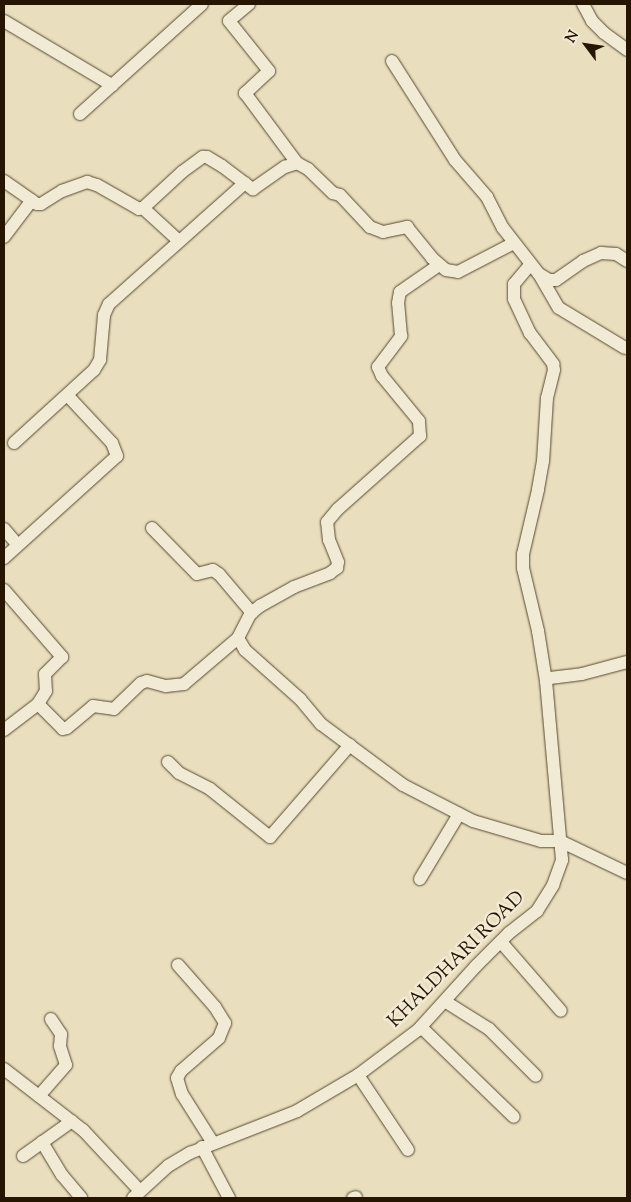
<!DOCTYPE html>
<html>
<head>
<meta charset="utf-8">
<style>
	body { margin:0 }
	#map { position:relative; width:631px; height:1202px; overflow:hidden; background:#e9dfbe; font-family:"Sorts Mill Goudy",serif }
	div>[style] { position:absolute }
	.roads { filter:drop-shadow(0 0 1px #574830) drop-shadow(0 0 1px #574830) }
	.minor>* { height:12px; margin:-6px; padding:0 6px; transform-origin:6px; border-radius:6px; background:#f1ead5 }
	span { translate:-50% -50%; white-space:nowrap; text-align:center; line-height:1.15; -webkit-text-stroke:5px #f1ead5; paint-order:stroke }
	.street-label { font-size:19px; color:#261501 }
	.frame { position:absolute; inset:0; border:5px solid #261501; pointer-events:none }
	.north { position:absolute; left:561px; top:20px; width:50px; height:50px; -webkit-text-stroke:4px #f1ead5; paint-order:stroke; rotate:301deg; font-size:14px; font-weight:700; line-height:20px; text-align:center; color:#261501 }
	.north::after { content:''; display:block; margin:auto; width:18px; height:22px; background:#261501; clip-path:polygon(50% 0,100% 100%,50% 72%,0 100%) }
</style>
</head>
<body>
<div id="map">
	<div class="roads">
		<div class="minor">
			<i style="left:249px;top:4px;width:26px;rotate:140deg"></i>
			<i style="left:229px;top:21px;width:64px;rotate:51.3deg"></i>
			<i style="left:269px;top:71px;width:33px;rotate:137deg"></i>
			<i style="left:245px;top:93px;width:87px;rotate:53.4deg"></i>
			<i style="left:583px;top:4px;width:19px;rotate:62deg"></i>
			<i style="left:592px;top:21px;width:17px;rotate:45deg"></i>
			<i style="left:604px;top:33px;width:29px;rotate:36deg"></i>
			<i style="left:4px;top:21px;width:126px;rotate:30.7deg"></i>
			<i style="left:392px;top:61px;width:117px;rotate:57.5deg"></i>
			<i style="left:455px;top:160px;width:49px;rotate:49.1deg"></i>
			<i style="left:487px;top:197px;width:35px;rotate:63deg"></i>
			<i style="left:503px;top:228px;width:58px;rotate:52deg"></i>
			<i style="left:539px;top:274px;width:12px;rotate:31deg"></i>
			<i style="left:549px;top:280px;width:7px"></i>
			<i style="left:556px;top:280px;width:33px;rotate:-35deg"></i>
			<i style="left:583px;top:261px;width:20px;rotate:-24deg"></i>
			<i style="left:601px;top:253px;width:15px;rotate:4deg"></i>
			<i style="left:616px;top:254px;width:13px;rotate:32deg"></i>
			<i style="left:80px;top:114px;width:164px;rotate:-42deg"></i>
			<i style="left:4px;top:181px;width:40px;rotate:34.9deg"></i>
			<i style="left:37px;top:204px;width:4px"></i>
			<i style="left:41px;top:204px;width:25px;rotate:-32deg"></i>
			<i style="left:62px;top:191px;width:27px;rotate:-20deg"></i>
			<i style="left:87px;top:182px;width:10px;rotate:17deg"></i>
			<i style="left:97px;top:185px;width:48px;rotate:29.7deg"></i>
			<i style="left:139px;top:209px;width:4px;rotate:-14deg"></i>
			<i style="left:143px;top:208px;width:53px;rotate:-42.7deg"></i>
			<i style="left:182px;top:172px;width:26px;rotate:-36deg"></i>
			<i style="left:203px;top:157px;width:4px"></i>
			<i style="left:207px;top:157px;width:17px;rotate:31deg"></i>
			<i style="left:222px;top:166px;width:39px;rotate:37deg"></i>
			<i style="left:253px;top:189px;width:39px;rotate:-35deg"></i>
			<i style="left:285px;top:167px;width:13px;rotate:-18deg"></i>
			<i style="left:297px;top:163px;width:13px;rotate:29deg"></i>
			<i style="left:308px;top:169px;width:35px;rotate:44deg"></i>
			<i style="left:333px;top:193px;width:7px;rotate:16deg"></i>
			<i style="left:340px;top:195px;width:44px;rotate:46.8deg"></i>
			<i style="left:370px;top:227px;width:14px;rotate:21deg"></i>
			<i style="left:383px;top:232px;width:25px;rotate:-12deg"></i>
			<i style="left:407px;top:227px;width:40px;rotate:51deg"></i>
			<i style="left:432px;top:258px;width:18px;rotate:41deg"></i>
			<i style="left:446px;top:270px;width:12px;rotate:9deg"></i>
			<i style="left:458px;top:272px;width:63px;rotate:-27.4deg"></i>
			<i style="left:143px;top:208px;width:49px;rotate:42.5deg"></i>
			<i style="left:4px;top:237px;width:46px;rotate:-52.9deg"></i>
			<i style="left:530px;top:265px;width:25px;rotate:130deg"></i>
			<i style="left:514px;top:284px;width:15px;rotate:90deg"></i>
			<i style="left:514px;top:299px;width:38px;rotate:65deg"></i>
			<i style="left:530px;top:333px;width:39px;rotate:53deg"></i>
			<i style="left:553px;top:364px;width:6px;rotate:81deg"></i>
			<i style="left:554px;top:370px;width:29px;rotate:104deg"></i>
			<i style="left:547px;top:398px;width:63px;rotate:93.6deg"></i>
			<i style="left:543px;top:461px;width:29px;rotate:100deg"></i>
			<i style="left:538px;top:490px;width:66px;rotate:103.2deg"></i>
			<i style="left:523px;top:554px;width:14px;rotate:90deg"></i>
			<i style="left:523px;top:568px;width:65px;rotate:76.6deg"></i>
			<i style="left:538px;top:631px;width:51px;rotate:80.9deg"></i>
			<i style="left:539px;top:274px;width:39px;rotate:60deg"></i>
			<i style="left:559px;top:308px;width:77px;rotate:31.2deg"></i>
			<i style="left:14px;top:443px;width:108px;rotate:-42.4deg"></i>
			<i style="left:94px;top:370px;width:12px;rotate:-59deg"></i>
			<i style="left:100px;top:360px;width:45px;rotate:-84.9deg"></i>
			<i style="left:104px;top:315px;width:12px;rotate:-66deg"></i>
			<i style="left:109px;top:304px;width:182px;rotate:-41.7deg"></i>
			<i style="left:152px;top:528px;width:64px;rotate:45.6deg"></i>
			<i style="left:197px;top:574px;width:16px;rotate:-14deg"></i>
			<i style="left:213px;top:570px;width:7px;rotate:34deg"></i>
			<i style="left:219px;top:574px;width:51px;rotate:49.8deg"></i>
			<i style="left:4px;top:529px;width:21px;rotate:49deg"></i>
			<i style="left:4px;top:558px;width:152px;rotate:-42.1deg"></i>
			<i style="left:117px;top:456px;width:14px;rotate:-111deg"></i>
			<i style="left:112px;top:443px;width:64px;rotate:-133.1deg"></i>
			<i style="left:4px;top:590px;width:89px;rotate:49.1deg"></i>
			<i style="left:62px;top:657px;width:24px;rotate:135deg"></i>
			<i style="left:45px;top:674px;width:17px;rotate:87deg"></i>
			<i style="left:46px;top:691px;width:15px;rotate:122deg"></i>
			<i style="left:238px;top:638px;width:14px;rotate:60deg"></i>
			<i style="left:245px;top:650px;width:74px;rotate:41.7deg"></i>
			<i style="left:300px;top:699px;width:33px;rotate:50deg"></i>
			<i style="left:321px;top:724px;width:102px;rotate:36.6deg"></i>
			<i style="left:403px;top:785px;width:79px;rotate:27.2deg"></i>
			<i style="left:473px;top:821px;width:71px;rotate:16.4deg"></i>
			<i style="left:541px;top:841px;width:19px"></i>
			<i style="left:560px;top:841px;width:74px;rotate:25.5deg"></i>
			<i style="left:4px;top:730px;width:43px;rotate:-37.4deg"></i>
			<i style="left:38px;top:704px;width:35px;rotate:45deg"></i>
			<i style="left:63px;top:729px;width:4px;rotate:-14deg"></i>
			<i style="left:67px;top:728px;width:34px;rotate:-40deg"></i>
			<i style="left:93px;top:706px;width:21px;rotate:8deg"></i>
			<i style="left:114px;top:709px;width:37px;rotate:-44deg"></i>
			<i style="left:141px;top:683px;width:6px;rotate:-18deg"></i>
			<i style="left:147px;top:681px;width:20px;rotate:15deg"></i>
			<i style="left:166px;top:686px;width:18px;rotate:-6deg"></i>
			<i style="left:184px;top:684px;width:71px;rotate:-40.4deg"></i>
			<i style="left:238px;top:638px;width:27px;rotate:-63deg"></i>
			<i style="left:250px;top:614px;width:13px;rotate:-39deg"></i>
			<i style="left:260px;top:606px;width:39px;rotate:-29deg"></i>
			<i style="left:294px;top:587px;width:39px;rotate:-21deg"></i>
			<i style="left:330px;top:573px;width:9px;rotate:-36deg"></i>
			<i style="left:337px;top:568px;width:6px;rotate:-81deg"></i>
			<i style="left:338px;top:562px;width:24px;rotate:-112deg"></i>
			<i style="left:329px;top:540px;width:18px;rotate:-96deg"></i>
			<i style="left:327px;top:522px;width:17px;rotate:-50deg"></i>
			<i style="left:338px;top:509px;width:110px;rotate:-41.7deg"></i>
			<i style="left:420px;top:436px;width:15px;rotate:-94deg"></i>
			<i style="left:419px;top:421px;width:58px;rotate:-129.4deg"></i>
			<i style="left:382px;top:376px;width:10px;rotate:-114deg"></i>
			<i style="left:378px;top:367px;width:39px;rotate:-53deg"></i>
			<i style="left:401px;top:336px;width:33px;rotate:-95deg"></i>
			<i style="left:398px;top:303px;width:11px;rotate:-80deg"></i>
			<i style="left:400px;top:292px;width:47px;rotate:-34.7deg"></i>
			<i style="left:168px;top:762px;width:16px;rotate:45deg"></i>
			<i style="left:179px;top:773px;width:35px;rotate:27deg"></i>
			<i style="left:210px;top:789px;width:77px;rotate:38.7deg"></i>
			<i style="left:270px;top:837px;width:122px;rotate:-49deg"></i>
			<i style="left:420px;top:879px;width:76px;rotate:-59deg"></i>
			<i style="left:501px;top:942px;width:91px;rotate:49deg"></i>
			<i style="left:178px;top:965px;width:56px;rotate:48.6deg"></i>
			<i style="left:215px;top:1007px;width:19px;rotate:58deg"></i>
			<i style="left:225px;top:1023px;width:16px;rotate:112deg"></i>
			<i style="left:219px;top:1038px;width:50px;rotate:139deg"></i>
			<i style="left:181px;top:1071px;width:8px;rotate:120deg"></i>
			<i style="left:177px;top:1078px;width:17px;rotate:73deg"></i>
			<i style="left:182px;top:1094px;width:58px;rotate:57.7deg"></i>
			<i style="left:446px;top:1002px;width:51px;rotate:32.1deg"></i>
			<i style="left:489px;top:1029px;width:66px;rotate:45deg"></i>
			<i style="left:421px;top:1027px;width:129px;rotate:44.1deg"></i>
			<i style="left:4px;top:1069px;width:100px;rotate:37.7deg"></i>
			<i style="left:83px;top:1130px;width:83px;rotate:46.9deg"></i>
			<i style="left:358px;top:1075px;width:90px;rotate:56.3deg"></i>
			<i style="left:39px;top:1096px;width:41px;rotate:-48.9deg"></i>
			<i style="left:66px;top:1065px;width:20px;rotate:-108deg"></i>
			<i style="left:60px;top:1046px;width:12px;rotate:-85deg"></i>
			<i style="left:61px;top:1034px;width:18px;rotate:-124deg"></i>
			<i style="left:42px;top:1142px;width:39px;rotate:59deg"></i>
			<i style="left:62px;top:1175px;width:30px;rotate:50deg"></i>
			<i style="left:202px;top:1147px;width:58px;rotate:62.1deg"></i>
			<i style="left:23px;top:1156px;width:60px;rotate:-35.5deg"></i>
			<i style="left:133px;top:1198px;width:47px;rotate:-42.4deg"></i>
			<i style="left:168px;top:1166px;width:26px;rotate:-31deg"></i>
			<i style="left:190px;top:1153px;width:115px;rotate:-21.4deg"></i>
			<i style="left:297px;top:1111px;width:71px;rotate:-30.5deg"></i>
			<i style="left:358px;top:1075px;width:75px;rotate:-36.9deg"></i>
			<i style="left:418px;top:1030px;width:86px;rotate:-47.8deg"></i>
			<i style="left:476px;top:966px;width:47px;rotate:-45deg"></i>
			<i style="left:509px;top:933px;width:36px;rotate:-38deg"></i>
			<i style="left:537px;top:911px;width:31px;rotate:-58deg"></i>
			<i style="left:553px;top:885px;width:27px;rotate:-70deg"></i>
			<i style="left:562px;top:860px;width:180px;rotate:-95.1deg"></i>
			<i style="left:546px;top:681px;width:5px;rotate:-37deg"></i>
			<i style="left:550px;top:678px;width:32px;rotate:-7deg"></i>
			<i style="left:582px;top:674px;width:47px;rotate:-14.9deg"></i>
			<i style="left:353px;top:1198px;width:3px;rotate:-18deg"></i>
		</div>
	</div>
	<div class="street-label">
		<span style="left:457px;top:960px;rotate:-45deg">KHALDHARI ROAD</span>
	</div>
	<div class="frame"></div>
	<div class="north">N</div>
</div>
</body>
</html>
